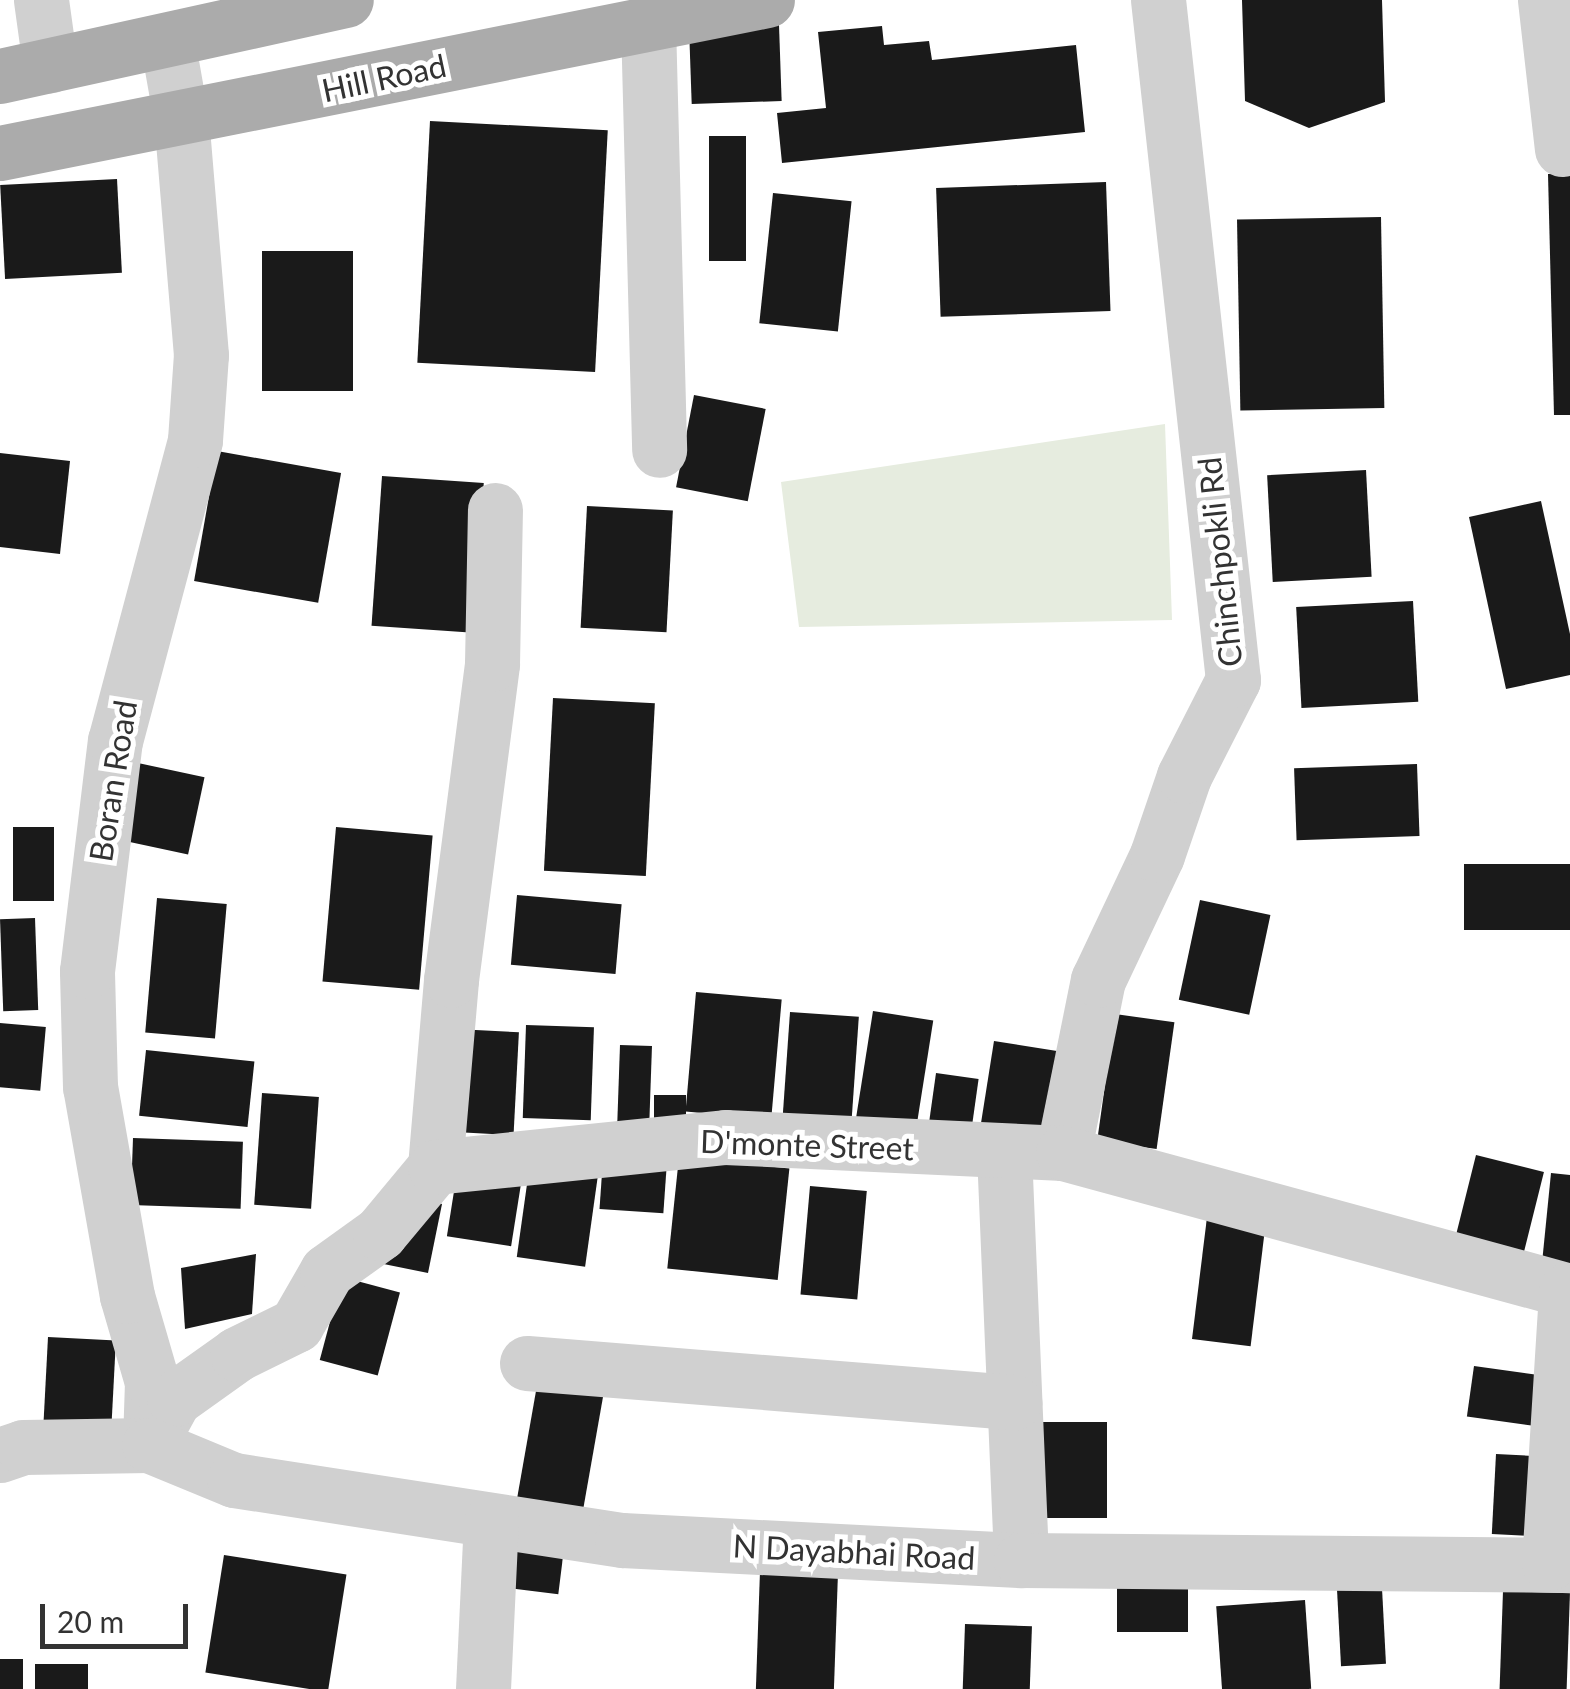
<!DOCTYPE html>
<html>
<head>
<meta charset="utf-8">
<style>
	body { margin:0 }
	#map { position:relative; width:1570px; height:1689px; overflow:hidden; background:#fff; font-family:Lato,sans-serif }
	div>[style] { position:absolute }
	.green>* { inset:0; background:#e6ecdf }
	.building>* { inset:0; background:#1a1a1a; transform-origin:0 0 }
	.minor>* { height:55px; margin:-27.5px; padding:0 27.5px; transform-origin:27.5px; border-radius:27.5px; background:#d0d0d0 }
	.major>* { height:55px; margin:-27.5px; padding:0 27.5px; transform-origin:27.5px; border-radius:27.5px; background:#ababab }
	span { translate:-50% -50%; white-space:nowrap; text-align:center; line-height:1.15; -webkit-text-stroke:10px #fff; paint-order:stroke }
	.street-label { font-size:32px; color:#333 }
	.scale { position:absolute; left:40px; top:1604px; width:148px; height:45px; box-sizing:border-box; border:5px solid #333; border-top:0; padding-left:12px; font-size:30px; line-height:35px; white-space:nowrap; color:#333; -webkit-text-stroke:8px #fff; paint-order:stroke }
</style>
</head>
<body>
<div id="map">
	<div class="green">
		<i style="clip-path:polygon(1165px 424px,1172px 620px,799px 627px,781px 482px)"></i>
	</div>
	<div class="building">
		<i style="clip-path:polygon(1242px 0,1382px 0,1385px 102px,1309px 128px,1245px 101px)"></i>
		<i style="left:779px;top:25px;width:76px;height:90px;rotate:88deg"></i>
		<i style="clip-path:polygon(882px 26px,884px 45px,929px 41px,932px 60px,1076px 45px,1085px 132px,782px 163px,777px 113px,826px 108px,818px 32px)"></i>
		<i style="left:430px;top:121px;width:178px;height:242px;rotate:3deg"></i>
		<i style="left:709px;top:136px;width:37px;height:125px"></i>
		<i style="clip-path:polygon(1548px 174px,1570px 174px,1570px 415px,1554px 415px)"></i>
		<i style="left:117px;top:179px;width:94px;height:117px;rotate:87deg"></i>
		<i style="left:1106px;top:182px;width:129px;height:170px;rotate:88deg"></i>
		<i style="left:773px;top:193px;width:79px;height:131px;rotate:6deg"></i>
		<i style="left:1381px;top:217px;width:191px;height:144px;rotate:89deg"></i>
		<i style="left:353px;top:251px;width:140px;height:91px;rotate:90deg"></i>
		<i style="left:694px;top:395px;width:73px;height:94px;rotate:11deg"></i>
		<i style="left:217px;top:451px;width:126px;height:132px;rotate:10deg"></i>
		<i style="clip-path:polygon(0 453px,70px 461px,60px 554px,0 547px)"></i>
		<i style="left:1366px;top:470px;width:107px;height:99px;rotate:87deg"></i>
		<i style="left:382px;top:476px;width:102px;height:150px;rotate:4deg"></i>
		<i style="clip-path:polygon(1541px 501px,1570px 634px,1570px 675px,1506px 689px,1469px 517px)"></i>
		<i style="left:587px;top:506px;width:86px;height:122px;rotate:3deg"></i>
		<i style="left:1413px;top:601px;width:101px;height:117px;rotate:87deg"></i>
		<i style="left:553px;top:698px;width:102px;height:173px;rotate:3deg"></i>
		<i style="left:138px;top:763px;width:68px;height:79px;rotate:12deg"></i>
		<i style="left:1417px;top:764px;width:72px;height:123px;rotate:88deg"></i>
		<i style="left:54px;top:827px;width:74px;height:41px;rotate:90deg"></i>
		<i style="left:336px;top:827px;width:97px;height:155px;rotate:5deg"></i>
		<i style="left:1570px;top:864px;width:66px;height:106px;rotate:90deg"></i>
		<i style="left:517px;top:895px;width:105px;height:70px;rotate:5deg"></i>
		<i style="left:157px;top:898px;width:70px;height:135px;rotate:5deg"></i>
		<i style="left:1200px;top:900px;width:72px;height:102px;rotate:12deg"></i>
		<i style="left:35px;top:918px;width:92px;height:35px;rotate:88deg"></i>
		<i style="left:696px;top:992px;width:86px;height:120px;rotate:5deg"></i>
		<i style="left:873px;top:1011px;width:61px;height:113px;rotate:9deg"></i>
		<i style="left:790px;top:1012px;width:69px;height:102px;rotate:4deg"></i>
		<i style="left:1115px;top:1014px;width:60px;height:128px;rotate:8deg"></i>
		<i style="left:0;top:1023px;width:46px;height:64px;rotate:5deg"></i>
		<i style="left:526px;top:1025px;width:68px;height:93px;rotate:2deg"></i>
		<i style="left:456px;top:1029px;width:63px;height:103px;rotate:3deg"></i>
		<i style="left:994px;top:1041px;width:67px;height:102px;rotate:9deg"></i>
		<i style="left:620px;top:1045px;width:32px;height:96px;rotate:2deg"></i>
		<i style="left:146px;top:1050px;width:109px;height:66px;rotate:6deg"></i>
		<i style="left:936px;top:1073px;width:43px;height:59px;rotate:8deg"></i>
		<i style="left:262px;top:1093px;width:57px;height:112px;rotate:4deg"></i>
		<i style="left:654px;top:1095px;width:32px;height:30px"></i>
		<i style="left:133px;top:1138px;width:110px;height:67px;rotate:2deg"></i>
		<i style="left:1476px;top:1155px;width:70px;height:90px;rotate:14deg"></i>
		<i style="left:679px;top:1157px;width:111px;height:112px;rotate:6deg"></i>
		<i style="left:603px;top:1159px;width:64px;height:50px;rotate:4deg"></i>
		<i style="left:530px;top:1163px;width:69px;height:95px;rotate:8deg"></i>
		<i style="left:458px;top:1166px;width:65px;height:71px;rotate:9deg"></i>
		<i style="clip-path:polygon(1551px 1173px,1570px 1175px,1570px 1277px,1541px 1273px)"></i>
		<i style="left:810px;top:1186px;width:57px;height:109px;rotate:5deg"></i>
		<i style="clip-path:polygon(410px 1195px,442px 1204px,428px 1273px,359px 1259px)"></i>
		<i style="left:1208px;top:1209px;width:59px;height:131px;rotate:7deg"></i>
		<i style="clip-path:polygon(256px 1254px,252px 1314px,185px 1329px,181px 1268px)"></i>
		<i style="left:342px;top:1277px;width:60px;height:86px;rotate:15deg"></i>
		<i style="left:48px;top:1337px;width:68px;height:91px;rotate:3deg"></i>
		<i style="left:1474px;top:1366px;width:67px;height:51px;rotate:8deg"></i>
		<i style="left:539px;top:1374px;width:67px;height:137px;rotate:10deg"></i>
		<i style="left:1034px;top:1422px;width:73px;height:96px"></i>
		<i style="left:1496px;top:1454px;width:41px;height:80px;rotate:3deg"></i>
		<i style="left:502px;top:1536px;width:63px;height:51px;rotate:7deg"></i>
		<i style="left:224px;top:1555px;width:124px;height:119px;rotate:9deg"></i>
		<i style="left:1381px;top:1569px;width:95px;height:45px;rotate:87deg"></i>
		<i style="left:760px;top:1571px;width:78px;height:118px;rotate:2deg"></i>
		<i style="left:1117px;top:1572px;width:71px;height:60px"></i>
		<i style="left:1503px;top:1591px;width:67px;height:98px;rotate:2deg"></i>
		<i style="left:1305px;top:1600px;width:89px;height:89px;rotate:86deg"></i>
		<i style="left:965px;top:1624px;width:67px;height:65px;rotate:2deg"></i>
		<i style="left:0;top:1659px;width:23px;height:30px"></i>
		<i style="left:88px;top:1664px;width:25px;height:53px;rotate:90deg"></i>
	</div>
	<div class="minor">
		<i style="left:41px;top:0;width:66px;rotate:82.1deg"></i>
		<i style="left:1545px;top:0;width:150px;rotate:83.5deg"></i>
		<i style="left:648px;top:23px;width:427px;rotate:88.5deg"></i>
		<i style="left:1004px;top:1152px;width:408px;rotate:87.6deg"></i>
		<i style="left:1063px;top:1153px;width:177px;rotate:-78.6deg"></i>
		<i style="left:1098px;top:980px;width:138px;rotate:-64.7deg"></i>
		<i style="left:1157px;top:855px;width:83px;rotate:-71.1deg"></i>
		<i style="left:1184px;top:776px;width:108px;rotate:-63deg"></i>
		<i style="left:1233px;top:680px;width:684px;rotate:-96.29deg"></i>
		<i style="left:435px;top:1167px;width:188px;rotate:-85.1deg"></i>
		<i style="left:451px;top:980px;width:319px;rotate:-82.6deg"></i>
		<i style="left:492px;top:664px;width:154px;rotate:-88.9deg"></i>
		<i style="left:527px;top:1363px;width:489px;rotate:4.6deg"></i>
		<i style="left:150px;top:1442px;width:60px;rotate:-88.1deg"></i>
		<i style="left:152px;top:1382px;width:90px;rotate:-106.2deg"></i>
		<i style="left:127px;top:1296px;width:212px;rotate:-100deg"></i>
		<i style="left:90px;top:1087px;width:116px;rotate:-91.5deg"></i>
		<i style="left:87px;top:971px;width:232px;rotate:-83.1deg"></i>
		<i style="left:115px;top:741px;width:311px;rotate:-75.1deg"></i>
		<i style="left:195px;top:440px;width:85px;rotate:-86deg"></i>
		<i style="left:201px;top:355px;width:237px;rotate:-94.8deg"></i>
		<i style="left:181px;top:119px;width:80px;rotate:-100deg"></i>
		<i style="left:149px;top:1445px;width:52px;rotate:-61.5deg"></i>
		<i style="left:174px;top:1399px;width:77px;rotate:-35.5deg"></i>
		<i style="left:237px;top:1354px;width:66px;rotate:-26.2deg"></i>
		<i style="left:296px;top:1325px;width:62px;rotate:-60.1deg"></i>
		<i style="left:327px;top:1271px;width:65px;rotate:-35.6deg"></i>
		<i style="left:380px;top:1233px;width:86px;rotate:-50.2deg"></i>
		<i style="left:435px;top:1167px;width:292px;rotate:-5.9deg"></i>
		<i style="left:725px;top:1137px;width:338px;rotate:2.7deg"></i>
		<i style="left:1063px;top:1153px;width:525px;rotate:15.23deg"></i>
		<i style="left:0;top:1455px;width:24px;rotate:-19deg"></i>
		<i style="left:23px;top:1447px;width:126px;rotate:-0.9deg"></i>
		<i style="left:149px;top:1445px;width:92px;rotate:22.4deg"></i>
		<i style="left:234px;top:1480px;width:393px;rotate:8.8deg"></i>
		<i style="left:622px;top:1540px;width:400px;rotate:2.9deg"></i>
		<i style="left:1021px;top:1560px;width:549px;rotate:0.52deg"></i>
		<i style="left:1549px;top:1563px;width:273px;rotate:-86.4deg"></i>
		<i style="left:483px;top:1689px;width:168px;rotate:-87.3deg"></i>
	</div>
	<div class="major">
		<i style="left:0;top:76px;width:354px;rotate:-12.4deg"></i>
		<i style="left:0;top:153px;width:782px;rotate:-11.28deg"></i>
	</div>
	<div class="street-label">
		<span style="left:384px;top:78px;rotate:-12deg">Hill Road</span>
		<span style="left:1220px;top:562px;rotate:-96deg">Chinchpokli Rd</span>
		<span style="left:113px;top:781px;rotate:-81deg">Boran Road</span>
		<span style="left:807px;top:1145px;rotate:2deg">D'monte Street</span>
		<span style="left:854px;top:1552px;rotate:3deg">N Dayabhai Road</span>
	</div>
	<div class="scale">20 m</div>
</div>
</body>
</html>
